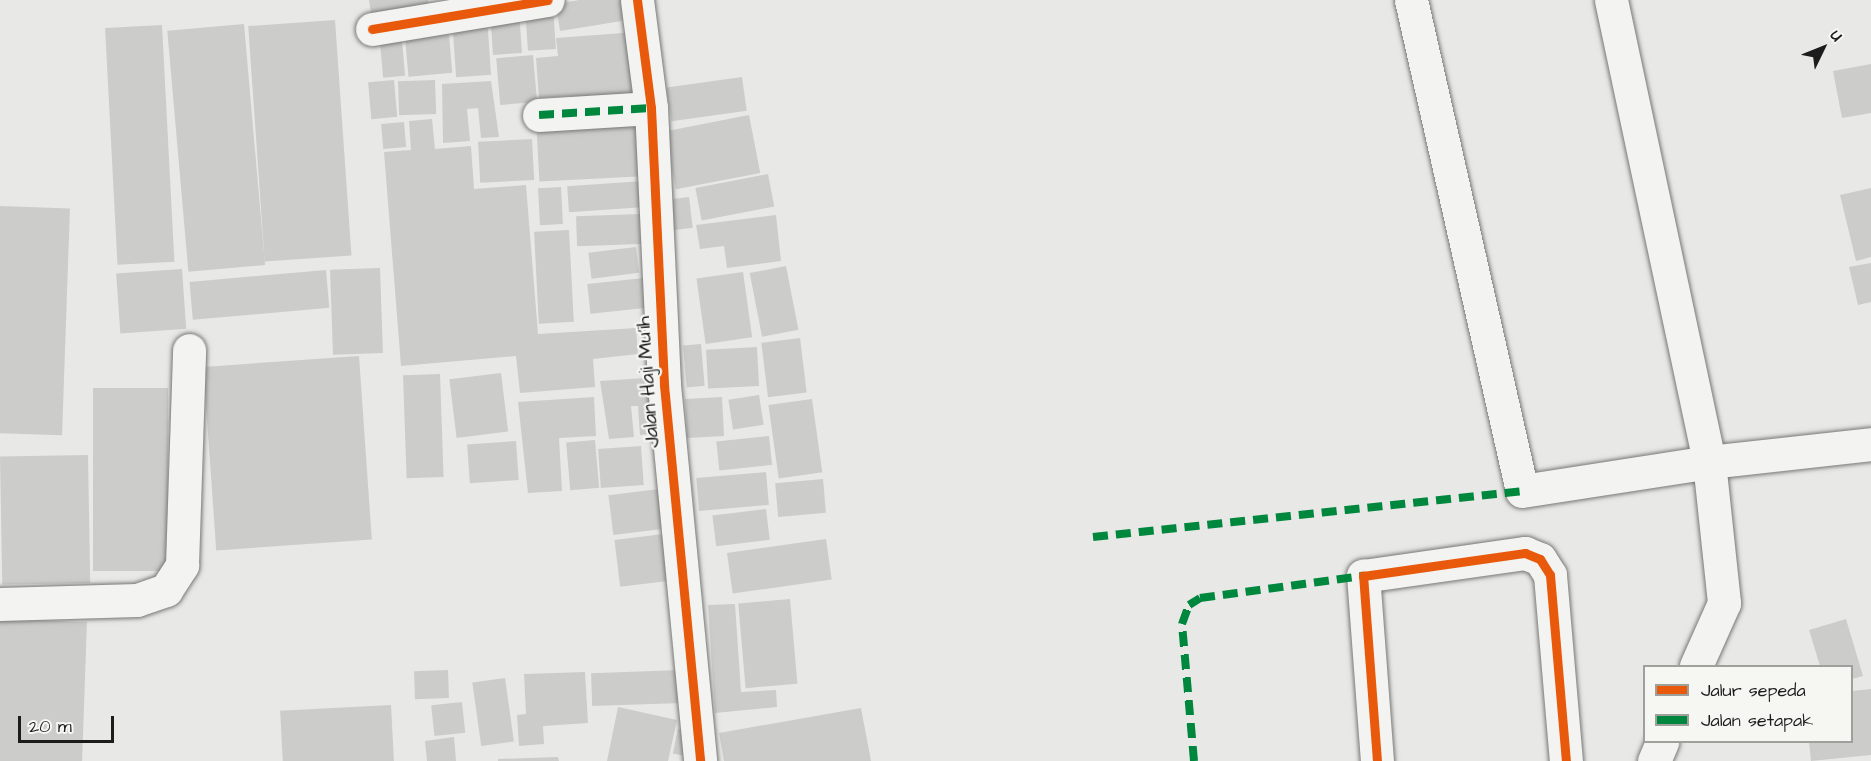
<!DOCTYPE html>
<html>
<head>
<meta charset="utf-8">
<style>
	body { margin:0 }
	#map { position:relative; width:1871px; height:761px; overflow:hidden; background:#e8e8e6; font-family:"Architects Daughter",sans-serif }
	div>[style] { position:absolute }
	.building>* { inset:0; background:#ccccca; transform-origin:0 0 }
	.roads { filter:drop-shadow(0 0 2px #787877) drop-shadow(0 0 2px #787877) }
	.minor>* { height:33px; margin:-16.5px; padding:0 16.5px; transform-origin:16.5px; border-radius:16.5px; background:#f3f3f1 }
	.quiet>* { height:8px; margin-top:-4px; transform-origin:0; background:repeating-linear-gradient(90deg,#00873e 0 15px,transparent 0 23px) }
	.cycleway>* { height:9px; margin:-4.5px; padding:0 4.5px; transform-origin:4.5px; border-radius:4.5px; background:#e8590c }
	span { translate:-50% -50%; white-space:nowrap; text-align:center; line-height:1.15; -webkit-text-stroke:4.5px #f6f6f2; paint-order:stroke }
	.street-label { font-size:20px; color:#1c1c1c }
	.legend { position:absolute; left:1643px; top:665px; width:210px; height:78px; box-sizing:border-box; background:#f6f6f2; border:2px solid #9f9f9c; margin:0; padding:8px 10px; list-style:none; font-size:18px; color:#1c1c1c }
	.legend li { display:flex; align-items:center; gap:12px; height:30px }
	.legend b { width:30px; border:2px solid #9f9f9c }
	.north { position:absolute; left:1793px; top:18px; width:60px; height:60px; -webkit-text-stroke:4px #f6f6f2; paint-order:stroke; rotate:47deg; font-size:16px; font-weight:700; line-height:24px; text-align:center; color:#1c1c1c }
	.north::after { content:''; display:block; margin:auto; width:21px; height:27px; background:#1c1c1c; clip-path:polygon(50% 0,100% 100%,50% 72%,0 100%) }
	.scale { position:absolute; left:18px; top:716px; width:96px; height:27px; box-sizing:border-box; border:3px solid #1c1c1c; border-top:0; padding-left:8px; font-size:18px; line-height:21px; white-space:nowrap; color:#1c1c1c; -webkit-text-stroke:4px #f6f6f2; paint-order:stroke }
</style>
</head>
<body>
<div id="map">
	<div class="building">
		<i style="clip-path:polygon(369px 0,428px 0,431px 17px,373px 26px)"></i>
		<i style="clip-path:polygon(579px 0,624px 0,628px 20px,560px 31px,556px 4px)"></i>
		<i style="left:553px;top:7px;width:42px;height:28px;rotate:86deg"></i>
		<i style="left:519px;top:10px;width:43px;height:29px;rotate:86deg"></i>
		<i style="left:487px;top:17px;width:58px;height:35px;rotate:86deg"></i>
		<i style="left:335px;top:20px;width:236px;height:87px;rotate:86deg"></i>
		<i style="left:244px;top:24px;width:242px;height:77px;rotate:85deg"></i>
		<i style="left:162px;top:25px;width:237px;height:57px;rotate:87deg"></i>
		<i style="clip-path:polygon(636px 32px,648px 105px,571px 111px,570px 96px,539px 98px,536px 58px,558px 56px,556px 38px)"></i>
		<i style="left:449px;top:35px;width:38px;height:44px;rotate:85deg"></i>
		<i style="left:402px;top:41px;width:35px;height:22px;rotate:85deg"></i>
		<i style="left:533px;top:55px;width:47px;height:37px;rotate:85deg"></i>
		<i style="clip-path:polygon(1871px 64px,1871px 113px,1842px 118px,1833px 71px)"></i>
		<i style="left:742px;top:77px;width:34px;height:76px;rotate:82deg"></i>
		<i style="left:394px;top:80px;width:37px;height:26px;rotate:85deg"></i>
		<i style="left:435px;top:80px;width:34px;height:37px;rotate:88deg"></i>
		<i style="clip-path:polygon(491px 81px,499px 137px,481px 138px,478px 108px,467px 109px,470px 141px,443px 143px,442px 84px)"></i>
		<i style="left:644px;top:114px;width:62px;height:108px;rotate:87deg"></i>
		<i style="left:749px;top:115px;width:59px;height:86px;rotate:79deg"></i>
		<i style="clip-path:polygon(432px 119px,435px 149px,471px 146px,474px 189px,526px 185px,538px 334px,636px 328px,638px 354px,593px 359px,595px 387px,520px 393px,516px 356px,401px 366px,384px 152px,411px 150px,409px 121px)"></i>
		<i style="left:404px;top:122px;width:25px;height:23px;rotate:85deg"></i>
		<i style="left:532px;top:139px;width:41px;height:54px;rotate:87deg"></i>
		<i style="left:768px;top:174px;width:33px;height:74px;rotate:79deg"></i>
		<i style="left:643px;top:181px;width:26px;height:76px;rotate:86deg"></i>
		<i style="left:561px;top:187px;width:37px;height:23px;rotate:87deg"></i>
		<i style="clip-path:polygon(1871px 188px,1871px 257px,1856px 261px,1840px 195px)"></i>
		<i style="left:689px;top:197px;width:31px;height:20px;rotate:83deg"></i>
		<i style="left:0;top:206px;width:70px;height:227px;rotate:2deg"></i>
		<i style="left:640px;top:214px;width:30px;height:64px;rotate:88deg"></i>
		<i style="clip-path:polygon(776px 215px,781px 261px,727px 268px,724px 246px,700px 249px,696px 225px)"></i>
		<i style="left:569px;top:230px;width:92px;height:35px;rotate:87deg"></i>
		<i style="left:636px;top:247px;width:26px;height:48px;rotate:83deg"></i>
		<i style="clip-path:polygon(1871px 263px,1871px 302px,1858px 305px,1849px 267px)"></i>
		<i style="left:786px;top:266px;width:65px;height:37px;rotate:79deg"></i>
		<i style="left:380px;top:268px;width:85px;height:50px;rotate:88deg"></i>
		<i style="left:182px;top:269px;width:60px;height:66px;rotate:86deg"></i>
		<i style="left:326px;top:270px;width:38px;height:137px;rotate:85deg"></i>
		<i style="left:743px;top:272px;width:66px;height:47px;rotate:82deg"></i>
		<i style="left:644px;top:278px;width:30px;height:57px;rotate:84deg"></i>
		<i style="left:800px;top:338px;width:55px;height:39px;rotate:83deg"></i>
		<i style="left:701px;top:344px;width:42px;height:18px;rotate:85deg"></i>
		<i style="left:757px;top:347px;width:39px;height:51px;rotate:87deg"></i>
		<i style="left:359px;top:356px;width:184px;height:156px;rotate:86deg"></i>
		<i style="left:501px;top:373px;width:59px;height:52px;rotate:83deg"></i>
		<i style="left:440px;top:374px;width:103px;height:37px;rotate:88deg"></i>
		<i style="clip-path:polygon(645px 378px,646px 394px,656px 393px,659px 433px,640px 435px,638px 406px,631px 406px,634px 437px,609px 439px,600px 381px)"></i>
		<i style="left:93px;top:388px;width:75px;height:183px"></i>
		<i style="left:759px;top:395px;width:30px;height:31px;rotate:81deg"></i>
		<i style="clip-path:polygon(594px 397px,596px 436px,559px 438px,562px 491px,528px 493px,518px 402px)"></i>
		<i style="left:722px;top:397px;width:39px;height:37px;rotate:87deg"></i>
		<i style="left:812px;top:399px;width:74px;height:44px;rotate:82deg"></i>
		<i style="left:769px;top:436px;width:29px;height:53px;rotate:84deg"></i>
		<i style="left:595px;top:440px;width:48px;height:29px;rotate:85deg"></i>
		<i style="left:516px;top:441px;width:39px;height:49px;rotate:86deg"></i>
		<i style="left:641px;top:446px;width:39px;height:43px;rotate:86deg"></i>
		<i style="left:88px;top:455px;width:128px;height:88px;rotate:89deg"></i>
		<i style="left:766px;top:472px;width:33px;height:70px;rotate:85deg"></i>
		<i style="left:823px;top:479px;width:34px;height:48px;rotate:85deg"></i>
		<i style="left:667px;top:488px;width:40px;height:59px;rotate:83deg"></i>
		<i style="left:766px;top:509px;width:31px;height:54px;rotate:83deg"></i>
		<i style="left:672px;top:533px;width:47px;height:58px;rotate:83deg"></i>
		<i style="left:826px;top:539px;width:41px;height:100px;rotate:82deg"></i>
		<i style="left:790px;top:599px;width:85px;height:52px;rotate:85deg"></i>
		<i style="clip-path:polygon(735px 604px,741px 692px,776px 690px,777px 707px,715px 713px,708px 605px)"></i>
		<i style="left:0;top:619px;width:87px;height:142px;rotate:2deg"></i>
		<i style="clip-path:polygon(1846px 619px,1863px 676px,1852px 679px,1852px 666px,1820px 666px,1809px 630px)"></i>
		<i style="left:448px;top:670px;width:28px;height:34px;rotate:88deg"></i>
		<i style="left:681px;top:670px;width:33px;height:90px;rotate:88deg"></i>
		<i style="clip-path:polygon(585px 672px,588px 723px,543px 726px,544px 744px,519px 746px,517px 715px,526px 714px,524px 674px)"></i>
		<i style="left:505px;top:678px;width:64px;height:33px;rotate:82deg"></i>
		<i style="clip-path:polygon(1871px 689px,1871px 755px,1811px 761px,1809px 742px,1852px 742px,1852px 691px)"></i>
		<i style="left:462px;top:702px;width:31px;height:31px;rotate:84deg"></i>
		<i style="left:391px;top:705px;width:56px;height:111px;rotate:87deg"></i>
		<i style="clip-path:polygon(618px 707px,677px 720px,668px 761px,607px 761px)"></i>
		<i style="clip-path:polygon(861px 708px,871px 761px,724px 761px,719px 733px)"></i>
		<i style="left:678px;top:729px;width:14px;height:25px;rotate:12deg"></i>
		<i style="clip-path:polygon(454px 737px,456px 761px,427px 761px,425px 741px)"></i>
		<i style="clip-path:polygon(558px 757px,559px 761px,498px 761px,498px 759px)"></i>
	</div>
	<div class="roads">
		<div class="minor">
			<i style="left:637px;top:0;width:109px;rotate:82.6deg"></i>
			<i style="left:651px;top:108px;width:277px;rotate:87.3deg"></i>
			<i style="left:664px;top:385px;width:378px;rotate:84.5deg"></i>
			<i style="left:1411px;top:0;width:503px;rotate:77.26deg"></i>
			<i style="left:1522px;top:491px;width:189px;rotate:-8.8deg"></i>
			<i style="left:1709px;top:462px;width:163px;rotate:-6.3deg"></i>
			<i style="left:1611px;top:0;width:472px;rotate:78deg"></i>
			<i style="left:1709px;top:462px;width:142px;rotate:83.9deg"></i>
			<i style="left:1724px;top:603px;width:69px;rotate:114deg"></i>
			<i style="left:372px;top:29px;width:178px;rotate:-9.4deg"></i>
			<i style="left:539px;top:115px;width:112px;rotate:-3.6deg"></i>
			<i style="left:0;top:604px;width:137px;rotate:-1.7deg"></i>
			<i style="left:137px;top:600px;width:31px;rotate:-19deg"></i>
			<i style="left:166px;top:590px;width:30px;rotate:-57deg"></i>
			<i style="left:182px;top:565px;width:215px;rotate:-88.1deg"></i>
			<i style="left:1377px;top:761px;width:186px;rotate:-94.3deg"></i>
			<i style="left:1363px;top:576px;width:164px;rotate:-8.1deg"></i>
			<i style="left:1525px;top:553px;width:16px;rotate:22deg"></i>
			<i style="left:1540px;top:559px;width:19px;rotate:58deg"></i>
			<i style="left:1550px;top:575px;width:187px;rotate:85.1deg"></i>
			<i style="left:1654px;top:761px;width:21px;rotate:-67deg"></i>
		</div>
	</div>
	<div class="quiet">
		<i style="left:539px;top:115px;width:112px;rotate:-3.6deg"></i>
		<i style="left:1093px;top:537px;width:431px;rotate:-6.1deg"></i>
		<i style="left:1194px;top:761px;width:138px;rotate:-95deg"></i>
		<i style="left:1182px;top:624px;width:20px;rotate:-70deg"></i>
		<i style="left:1189px;top:605px;width:13px;rotate:-32deg"></i>
		<i style="left:1200px;top:598px;width:164px;rotate:-7.7deg"></i>
	</div>
	<div class="cycleway">
		<i style="left:637px;top:0;width:109px;rotate:82.6deg"></i>
		<i style="left:651px;top:108px;width:277px;rotate:87.3deg"></i>
		<i style="left:664px;top:385px;width:378px;rotate:84.5deg"></i>
		<i style="left:372px;top:29px;width:178px;rotate:-9.4deg"></i>
		<i style="left:1377px;top:761px;width:186px;rotate:-94.3deg"></i>
		<i style="left:1363px;top:576px;width:164px;rotate:-8.1deg"></i>
		<i style="left:1525px;top:553px;width:16px;rotate:22deg"></i>
		<i style="left:1540px;top:559px;width:19px;rotate:58deg"></i>
		<i style="left:1550px;top:575px;width:187px;rotate:85.1deg"></i>
	</div>
	<div class="street-label">
		<span style="left:648px;top:382px;rotate:-94deg">Jalan Haji Mu'ih</span>
	</div>
	<ul class="legend">
	<li><b style="height:8px;background:#e8590c"></b>Jalur sepeda</li>
	<li><b style="height:8px;background:#00873e"></b>Jalan setapak</li>
	</ul>
	<div class="north">U</div>
	<div class="scale">20 m</div>
</div>
</body>
</html>
